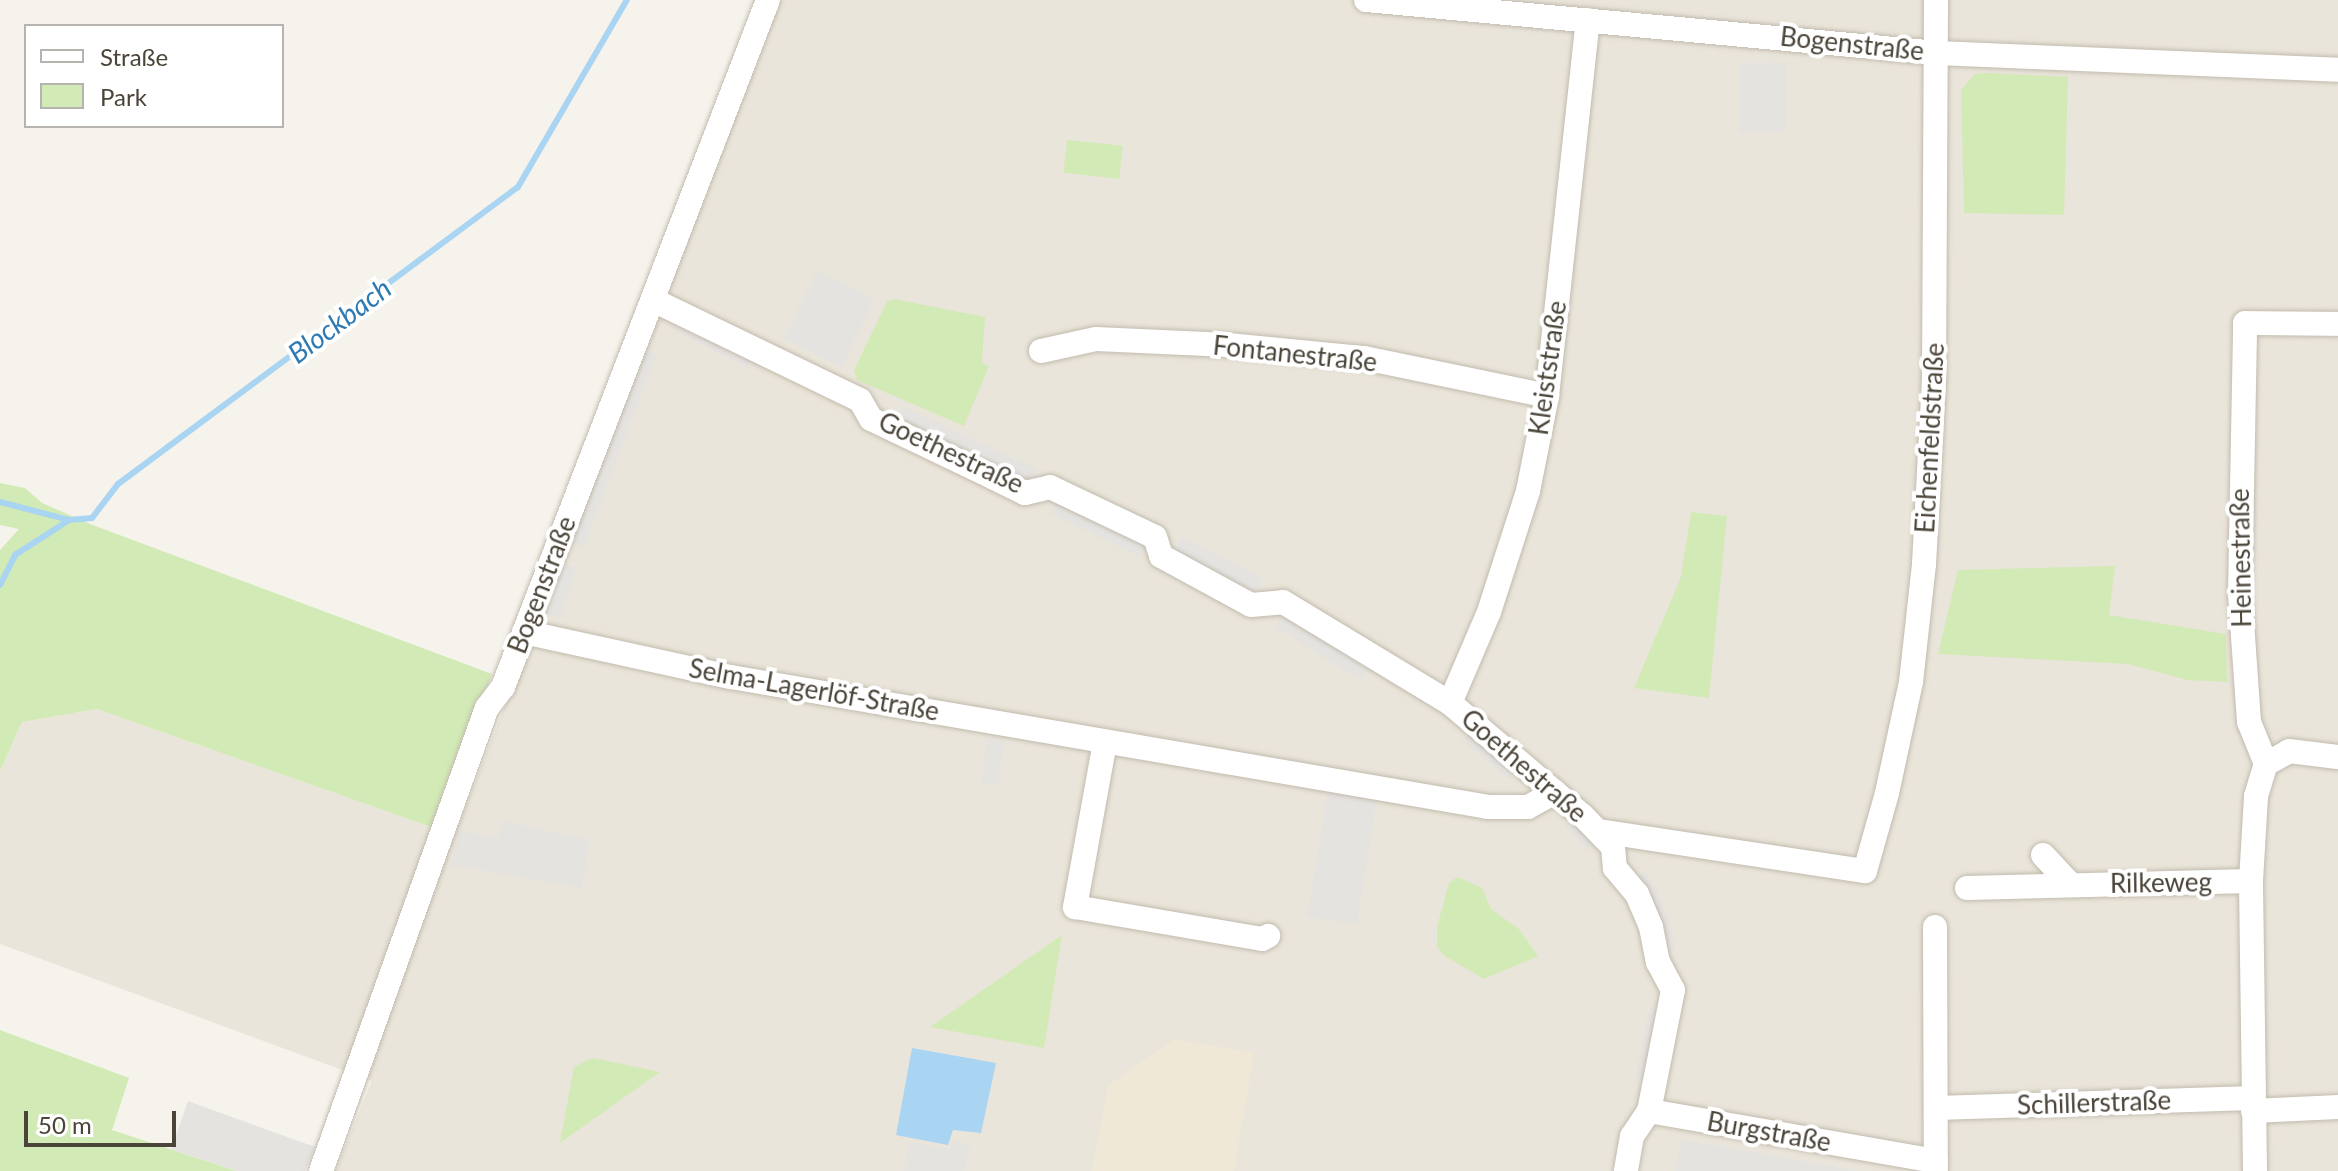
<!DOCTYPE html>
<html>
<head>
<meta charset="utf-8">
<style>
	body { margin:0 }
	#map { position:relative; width:2338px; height:1171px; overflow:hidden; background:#f6f3ec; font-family:Lato,sans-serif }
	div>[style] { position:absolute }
	.residential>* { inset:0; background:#eae5da }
	.education>* { inset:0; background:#efe8d6 }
	.green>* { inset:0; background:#d2eab5; transform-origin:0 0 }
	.parking>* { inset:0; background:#e5e3e0; transform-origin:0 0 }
	.water>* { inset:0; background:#a9d4f2 }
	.stream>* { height:6px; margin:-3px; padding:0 3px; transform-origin:3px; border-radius:3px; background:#a9d4f2 }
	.roads { filter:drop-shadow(0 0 2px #c2bbae) drop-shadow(0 0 2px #c2bbae) }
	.minor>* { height:24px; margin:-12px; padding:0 12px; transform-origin:12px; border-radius:12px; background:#fff }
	span { translate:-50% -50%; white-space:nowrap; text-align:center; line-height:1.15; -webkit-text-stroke:8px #fff; paint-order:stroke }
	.street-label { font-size:26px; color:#4b4439 }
	.water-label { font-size:28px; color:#2e7ab2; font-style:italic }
	.legend { position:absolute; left:24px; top:24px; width:260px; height:104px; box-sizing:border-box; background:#fff; border:2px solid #b7b4b0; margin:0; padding:10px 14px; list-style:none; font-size:24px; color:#4b4439 }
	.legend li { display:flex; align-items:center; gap:16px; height:40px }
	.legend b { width:40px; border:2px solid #b7b4b0 }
	.scale { position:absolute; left:24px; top:1111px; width:152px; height:36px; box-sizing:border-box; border:4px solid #4b4439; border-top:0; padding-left:10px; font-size:24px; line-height:28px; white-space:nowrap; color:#4b4439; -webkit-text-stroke:6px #fff; paint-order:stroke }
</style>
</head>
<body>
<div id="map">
	<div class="residential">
		<i style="clip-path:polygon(779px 0,2338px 0,2338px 1171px,335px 1171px,372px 1081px,0 944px,0 771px,22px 722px,97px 709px,434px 828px,460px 821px)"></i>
	</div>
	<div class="education">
		<i style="clip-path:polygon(1174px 1039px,1254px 1053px,1234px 1171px,1092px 1171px,1108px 1086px)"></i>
	</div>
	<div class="green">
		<i style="clip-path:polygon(1986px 73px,2068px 77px,2064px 215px,1964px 213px,1961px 90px,1975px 74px)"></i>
		<i style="left:1067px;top:140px;width:56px;height:33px;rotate:6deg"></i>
		<i style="clip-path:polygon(894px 299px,985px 317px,982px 363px,989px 366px,964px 426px,857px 380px,854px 370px,887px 302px)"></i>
		<i style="clip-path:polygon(0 483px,25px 488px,42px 503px,90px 524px,492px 674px,434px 828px,97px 709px,22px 722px,0 771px,0 550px,19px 529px,0 525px)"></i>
		<i style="clip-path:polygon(1691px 512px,1727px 516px,1709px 698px,1634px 688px,1681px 577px)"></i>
		<i style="clip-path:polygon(2115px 566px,2109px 615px,2226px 634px,2227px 682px,2188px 680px,2128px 664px,1938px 654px,1958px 570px)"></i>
		<i style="clip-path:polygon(1457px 877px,1482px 888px,1491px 909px,1519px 929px,1538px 956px,1484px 979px,1445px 956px,1437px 947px,1437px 927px,1449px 883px)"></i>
		<i style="clip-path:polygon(1062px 935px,1044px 1048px,930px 1027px)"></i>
		<i style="clip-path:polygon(0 1030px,129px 1078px,112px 1130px,237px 1171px,0 1171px)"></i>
		<i style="clip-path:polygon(593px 1058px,660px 1072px,560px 1143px,574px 1067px)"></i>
	</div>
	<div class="parking">
		<i style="left:1740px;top:63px;width:46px;height:69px"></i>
		<i style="left:817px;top:271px;width:64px;height:76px;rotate:26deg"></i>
		<i style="left:678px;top:316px;width:85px;height:14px;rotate:28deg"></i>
		<i style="clip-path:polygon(646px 350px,657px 354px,584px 547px,571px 542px)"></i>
		<i style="left:904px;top:407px;width:147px;height:17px;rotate:25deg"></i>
		<i style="left:1058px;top:498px;width:99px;height:17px;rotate:26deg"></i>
		<i style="left:1182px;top:537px;width:91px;height:16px;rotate:27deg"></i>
		<i style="left:564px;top:563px;width:13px;height:54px;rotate:18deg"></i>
		<i style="left:1284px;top:612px;width:101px;height:17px;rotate:32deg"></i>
		<i style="left:1472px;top:729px;width:60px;height:15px;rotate:40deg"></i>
		<i style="left:987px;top:739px;width:17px;height:45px;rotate:7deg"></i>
		<i style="left:1328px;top:787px;width:50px;height:131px;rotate:9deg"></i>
		<i style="clip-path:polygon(1568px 812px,1592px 835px,1589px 851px,1566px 829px)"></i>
		<i style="clip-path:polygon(502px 821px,590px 840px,582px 888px,451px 865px,460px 831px,498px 838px)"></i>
		<i style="clip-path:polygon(1645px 870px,1658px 891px,1677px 944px,1666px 959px,1636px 881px)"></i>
		<i style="clip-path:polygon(1665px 1001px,1653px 1071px,1634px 1083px,1649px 1010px)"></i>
		<i style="clip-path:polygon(188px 1101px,315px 1147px,305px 1171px,237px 1171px,171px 1149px)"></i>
		<i style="clip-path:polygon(1681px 1139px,1858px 1171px,1676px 1171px)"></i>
		<i style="clip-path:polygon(953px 1141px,970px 1144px,965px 1171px,904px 1171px,909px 1142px,951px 1149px)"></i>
	</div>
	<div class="water">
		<i style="clip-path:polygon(912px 1048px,996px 1063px,981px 1133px,953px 1130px,948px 1145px,896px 1135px)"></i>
	</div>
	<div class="stream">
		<i style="left:0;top:502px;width:71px;rotate:14.6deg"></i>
		<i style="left:0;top:585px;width:34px;rotate:-63deg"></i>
		<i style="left:15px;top:555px;width:64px;rotate:-32.9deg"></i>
		<i style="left:69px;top:520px;width:23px;rotate:-5deg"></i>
		<i style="left:92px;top:518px;width:43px;rotate:-52.6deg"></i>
		<i style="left:118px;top:484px;width:498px;rotate:-36.6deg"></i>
		<i style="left:518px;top:187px;width:216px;rotate:-59.8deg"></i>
	</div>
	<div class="roads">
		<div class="minor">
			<i style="left:1366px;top:0;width:573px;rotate:5.3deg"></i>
			<i style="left:1937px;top:53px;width:401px;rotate:2.4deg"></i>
			<i style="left:653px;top:300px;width:230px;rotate:25.8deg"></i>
			<i style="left:860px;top:400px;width:22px;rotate:60deg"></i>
			<i style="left:871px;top:419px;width:136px;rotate:25.6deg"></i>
			<i style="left:994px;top:478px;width:34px;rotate:26deg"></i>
			<i style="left:1025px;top:493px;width:26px;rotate:-13deg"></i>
			<i style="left:1050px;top:487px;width:116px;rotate:25.5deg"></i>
			<i style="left:1155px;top:537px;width:20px;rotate:72deg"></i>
			<i style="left:1161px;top:556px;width:102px;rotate:28.6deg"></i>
			<i style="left:1251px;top:605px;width:32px;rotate:-5deg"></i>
			<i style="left:1283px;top:602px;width:195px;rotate:31.2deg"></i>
			<i style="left:1450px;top:703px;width:175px;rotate:40.4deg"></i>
			<i style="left:1583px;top:816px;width:43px;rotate:45.9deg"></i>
			<i style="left:1613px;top:847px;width:21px;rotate:85deg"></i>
			<i style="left:1615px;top:868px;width:34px;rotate:50deg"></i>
			<i style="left:1637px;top:894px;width:36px;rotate:67deg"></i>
			<i style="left:1651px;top:927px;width:36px;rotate:79deg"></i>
			<i style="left:1658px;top:962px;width:32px;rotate:62deg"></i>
			<i style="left:1673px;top:990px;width:123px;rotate:101.2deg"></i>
			<i style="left:1649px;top:1111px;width:30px;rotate:124deg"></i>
			<i style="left:1632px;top:1136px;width:36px;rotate:100deg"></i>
			<i style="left:1041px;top:351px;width:56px;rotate:-12.3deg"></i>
			<i style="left:1096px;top:339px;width:132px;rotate:2.6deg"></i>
			<i style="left:1228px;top:345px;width:137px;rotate:5.5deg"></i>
			<i style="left:1364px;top:358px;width:187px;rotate:11.7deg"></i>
			<i style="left:524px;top:632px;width:212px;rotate:12.3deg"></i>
			<i style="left:731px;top:677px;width:768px;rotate:9.74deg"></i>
			<i style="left:1488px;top:807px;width:40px"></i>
			<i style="left:1528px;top:807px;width:31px;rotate:-29deg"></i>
			<i style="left:1450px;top:703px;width:99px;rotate:-66.8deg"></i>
			<i style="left:1489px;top:612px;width:127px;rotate:-72.1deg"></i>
			<i style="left:1528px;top:491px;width:97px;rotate:-78.7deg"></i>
			<i style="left:1547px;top:396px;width:378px;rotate:-83.8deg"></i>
			<i style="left:1105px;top:742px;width:168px;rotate:100.3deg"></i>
			<i style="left:1075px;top:907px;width:190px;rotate:9.7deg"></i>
			<i style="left:1262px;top:939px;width:7px;rotate:-27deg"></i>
			<i style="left:2266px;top:764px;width:26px;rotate:-29deg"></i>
			<i style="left:2289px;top:751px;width:49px;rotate:7deg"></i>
			<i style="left:1599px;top:831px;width:269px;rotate:8.6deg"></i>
			<i style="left:1865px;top:871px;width:81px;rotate:-74.2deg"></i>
			<i style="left:1887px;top:793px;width:114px;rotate:-77.8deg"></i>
			<i style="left:1911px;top:682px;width:119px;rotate:-83.7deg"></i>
			<i style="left:1924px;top:564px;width:184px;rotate:-86.9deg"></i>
			<i style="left:1934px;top:380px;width:380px;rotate:-89.7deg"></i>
			<i style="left:2043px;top:855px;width:41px;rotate:47deg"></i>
			<i style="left:1967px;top:888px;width:284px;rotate:-1.4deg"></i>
			<i style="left:1935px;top:927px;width:244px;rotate:89.8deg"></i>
			<i style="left:1936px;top:1108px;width:317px;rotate:-1.8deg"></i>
			<i style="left:1649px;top:1111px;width:291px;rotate:9.9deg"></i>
			<i style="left:2253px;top:1111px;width:85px;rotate:-2.7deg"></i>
			<i style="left:321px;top:1171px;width:492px;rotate:-70.3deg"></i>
			<i style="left:487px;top:708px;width:26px;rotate:-53deg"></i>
			<i style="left:503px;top:687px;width:736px;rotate:-68.91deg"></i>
			<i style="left:2255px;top:1171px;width:290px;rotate:-90.8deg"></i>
			<i style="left:2251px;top:881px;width:85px;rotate:-86.6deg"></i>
			<i style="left:2256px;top:796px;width:34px;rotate:-73deg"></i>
			<i style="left:2266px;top:764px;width:45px;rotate:-112deg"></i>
			<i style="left:2249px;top:722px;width:129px;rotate:-94deg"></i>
			<i style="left:2240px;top:593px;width:270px;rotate:-88.9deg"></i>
			<i style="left:2245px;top:323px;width:93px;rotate:0.6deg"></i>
		</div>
	</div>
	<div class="street-label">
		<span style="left:1852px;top:44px;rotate:6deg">Bogenstraße</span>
		<span style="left:1295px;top:354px;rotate:6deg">Fontanestraße</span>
		<span style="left:1548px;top:368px;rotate:-82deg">Kleiststraße</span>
		<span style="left:1930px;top:438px;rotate:-87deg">Eichenfeldstraße</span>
		<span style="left:951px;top:453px;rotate:25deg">Goethestraße</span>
		<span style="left:2241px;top:558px;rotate:-91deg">Heinestraße</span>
		<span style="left:542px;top:585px;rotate:-69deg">Bogenstraße</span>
		<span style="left:814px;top:690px;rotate:10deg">Selma-Lagerlöf-Straße</span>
		<span style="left:1524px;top:766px;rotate:41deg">Goethestraße</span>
		<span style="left:2161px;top:883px;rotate:-1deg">Rilkeweg</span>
		<span style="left:2094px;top:1103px;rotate:-2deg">Schillerstraße</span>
		<span style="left:1769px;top:1132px;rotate:10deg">Burgstraße</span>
	</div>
	<div class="water-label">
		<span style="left:339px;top:320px;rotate:-37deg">Blockbach</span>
	</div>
	<ul class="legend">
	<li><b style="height:10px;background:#fff"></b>Straße</li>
	<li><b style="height:22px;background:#d2eab5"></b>Park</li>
	</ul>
	<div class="scale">50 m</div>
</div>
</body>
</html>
